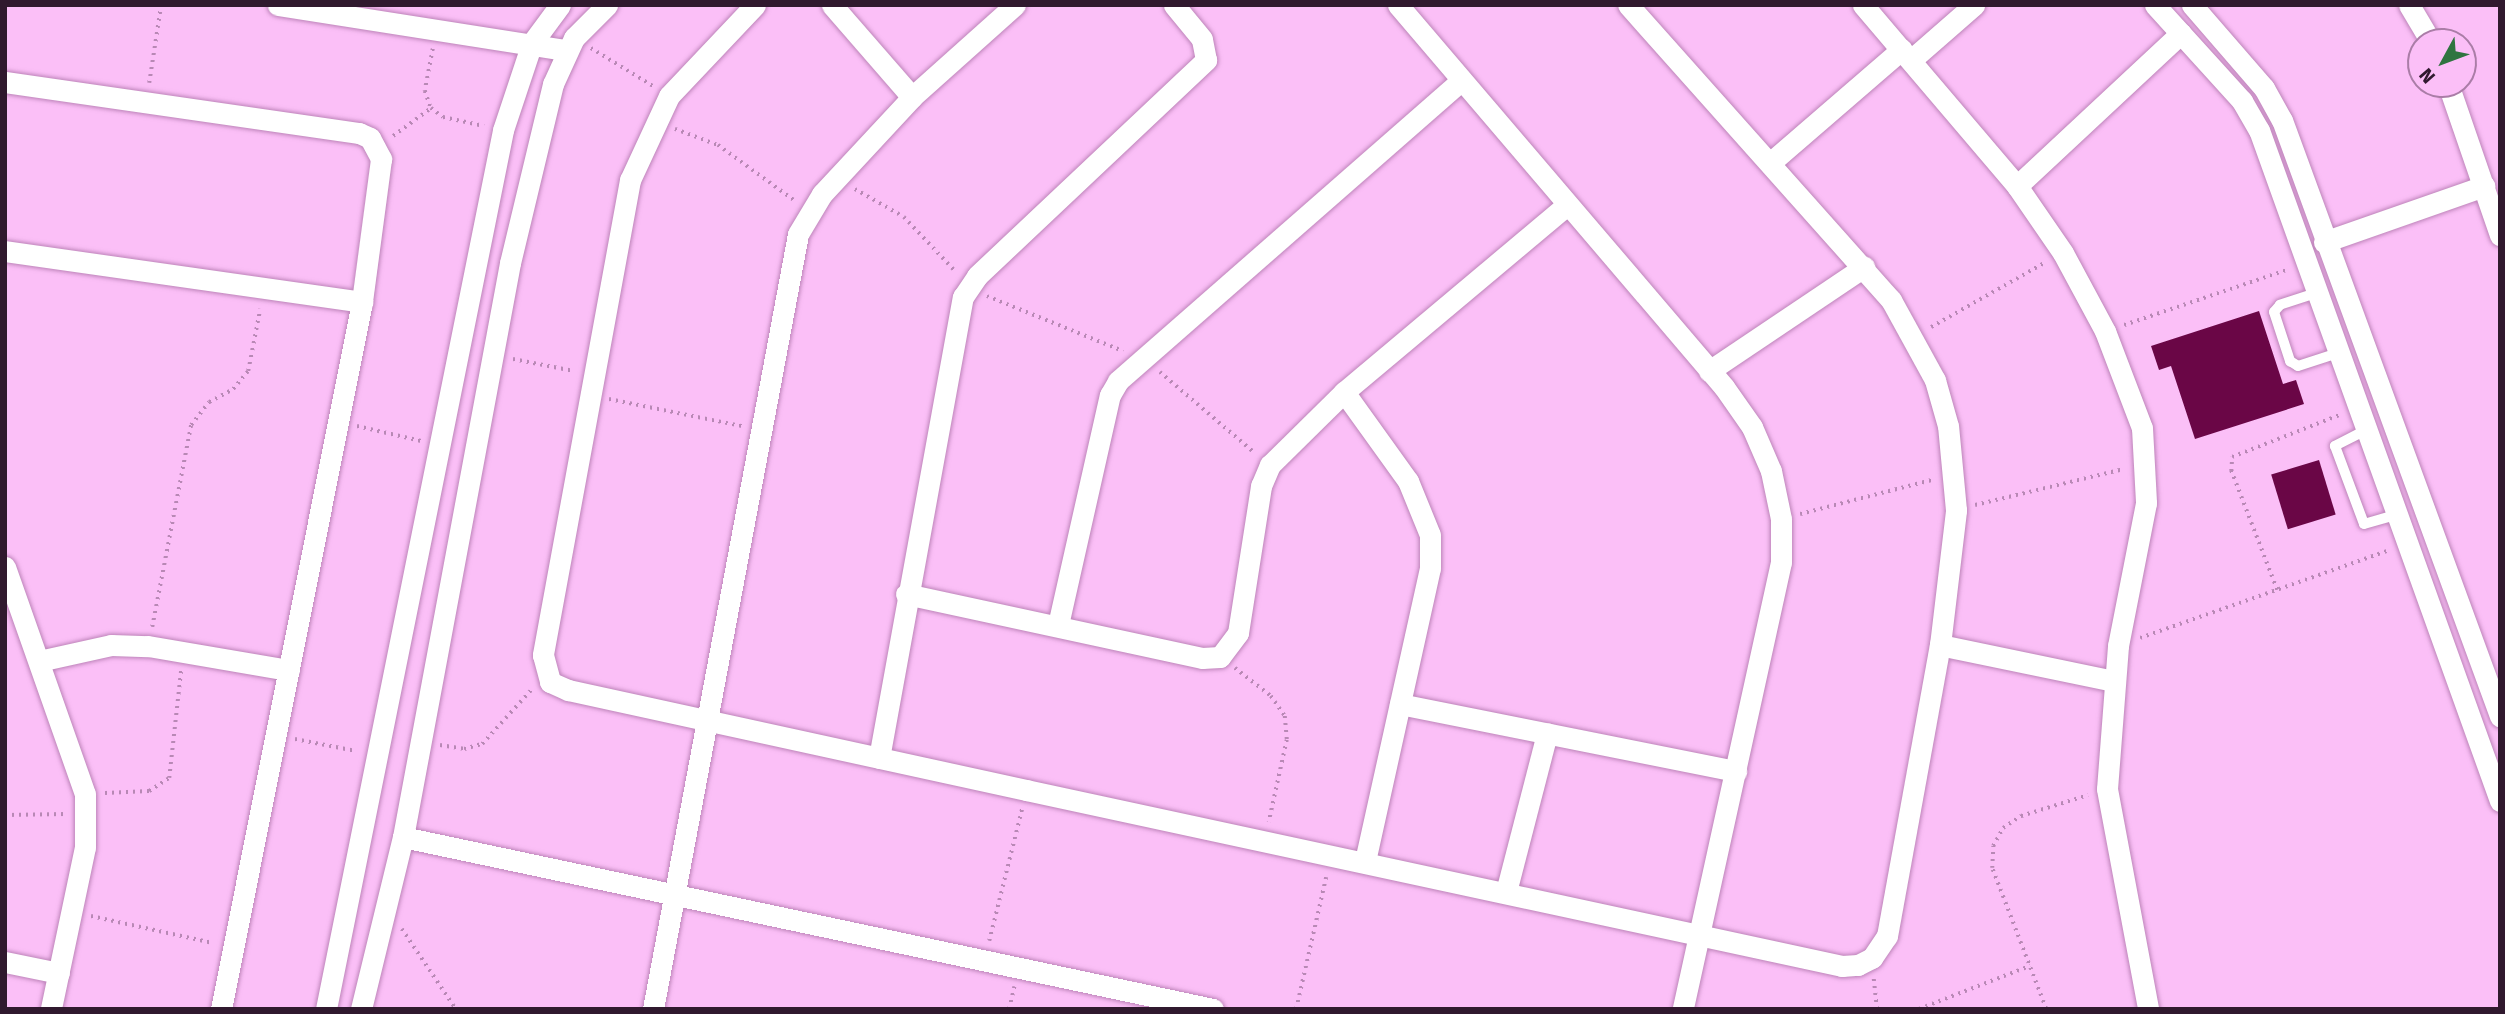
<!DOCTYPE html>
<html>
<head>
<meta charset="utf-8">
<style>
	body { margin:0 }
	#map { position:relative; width:2505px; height:1014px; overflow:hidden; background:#fbbff7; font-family:"Fira Sans",sans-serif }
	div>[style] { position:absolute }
	.building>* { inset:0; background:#6a0646; transform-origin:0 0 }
	.path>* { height:3.5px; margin-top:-1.75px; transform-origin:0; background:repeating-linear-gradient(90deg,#b888b5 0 2px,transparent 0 7px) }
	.roads { filter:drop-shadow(0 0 2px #bd84b9) drop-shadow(0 0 2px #bd84b9) }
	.lane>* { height:10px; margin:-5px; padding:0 5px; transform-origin:5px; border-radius:5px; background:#fff }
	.street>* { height:21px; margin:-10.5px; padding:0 10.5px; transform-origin:10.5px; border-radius:10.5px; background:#fff }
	span { translate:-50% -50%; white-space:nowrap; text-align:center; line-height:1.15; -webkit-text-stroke:7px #fbbff7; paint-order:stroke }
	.frame { position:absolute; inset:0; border:7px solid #30192e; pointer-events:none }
	.north { position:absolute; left:2407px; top:28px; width:70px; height:70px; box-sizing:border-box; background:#fbbff7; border:2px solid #aa7da7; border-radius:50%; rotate:229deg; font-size:19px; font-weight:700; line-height:28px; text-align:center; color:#30192e }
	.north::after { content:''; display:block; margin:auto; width:24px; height:32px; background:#2f7440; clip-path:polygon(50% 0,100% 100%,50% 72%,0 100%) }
</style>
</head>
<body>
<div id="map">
	<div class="building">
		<i style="clip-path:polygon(2259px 311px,2283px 384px,2296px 380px,2304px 404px,2195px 439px,2171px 366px,2159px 370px,2151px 346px)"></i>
		<i style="left:2319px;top:460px;width:57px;height:50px;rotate:73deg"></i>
	</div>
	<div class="path">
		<i style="left:591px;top:48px;width:73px;rotate:31.5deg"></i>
		<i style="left:433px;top:49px;width:43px;rotate:100.8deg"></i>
		<i style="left:425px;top:91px;width:18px;rotate:71deg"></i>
		<i style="left:431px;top:108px;width:15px;rotate:37deg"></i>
		<i style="left:443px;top:117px;width:42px;rotate:12.4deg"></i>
		<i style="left:149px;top:83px;width:79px;rotate:-81.3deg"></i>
		<i style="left:675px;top:129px;width:46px;rotate:20.4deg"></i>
		<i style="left:718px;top:145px;width:94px;rotate:35.9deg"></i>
		<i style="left:393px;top:136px;width:47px;rotate:-36.4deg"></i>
		<i style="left:855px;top:189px;width:56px;rotate:29.7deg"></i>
		<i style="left:904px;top:217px;width:76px;rotate:46.6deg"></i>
		<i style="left:987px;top:296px;width:147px;rotate:22deg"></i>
		<i style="left:2124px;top:325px;width:174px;rotate:-18.7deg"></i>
		<i style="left:1931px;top:327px;width:132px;rotate:-29.5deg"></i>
		<i style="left:513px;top:359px;width:62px;rotate:11.1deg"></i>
		<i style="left:1160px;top:372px;width:125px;rotate:40.5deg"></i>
		<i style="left:609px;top:399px;width:136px;rotate:11.5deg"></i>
		<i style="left:357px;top:426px;width:66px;rotate:13.2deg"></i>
		<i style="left:1975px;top:505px;width:153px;rotate:-13.6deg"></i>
		<i style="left:1800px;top:514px;width:139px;rotate:-14.5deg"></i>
		<i style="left:2277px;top:590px;width:128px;rotate:-111.1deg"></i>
		<i style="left:2231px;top:471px;width:14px;rotate:-86deg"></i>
		<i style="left:2232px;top:457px;width:115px;rotate:-21.4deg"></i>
		<i style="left:152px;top:627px;width:206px;rotate:-79.1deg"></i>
		<i style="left:191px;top:425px;width:29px;rotate:-52deg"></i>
		<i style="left:209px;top:402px;width:27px;rotate:-28deg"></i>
		<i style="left:233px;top:389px;width:23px;rotate:-50deg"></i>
		<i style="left:248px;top:371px;width:63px;rotate:-79deg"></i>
		<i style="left:2140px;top:638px;width:265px;rotate:-19.4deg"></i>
		<i style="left:1235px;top:668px;width:46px;rotate:37.9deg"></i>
		<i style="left:1271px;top:696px;width:24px;rotate:55deg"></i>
		<i style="left:1285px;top:716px;width:24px;rotate:85deg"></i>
		<i style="left:1287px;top:740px;width:84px;rotate:102.4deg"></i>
		<i style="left:295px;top:739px;width:62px;rotate:11.1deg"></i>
		<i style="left:440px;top:745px;width:24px;rotate:9deg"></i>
		<i style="left:464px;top:749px;width:19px;rotate:-16deg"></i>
		<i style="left:482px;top:744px;width:74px;rotate:-47.7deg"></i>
		<i style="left:105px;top:793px;width:44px;rotate:-2.6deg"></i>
		<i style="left:149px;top:791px;width:24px;rotate:-33deg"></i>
		<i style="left:169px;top:778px;width:109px;rotate:-83.7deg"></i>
		<i style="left:5px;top:815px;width:61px;rotate:-0.9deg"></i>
		<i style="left:91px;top:916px;width:125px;rotate:12.5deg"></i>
		<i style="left:402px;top:929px;width:97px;rotate:56deg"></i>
		<i style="left:989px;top:941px;width:136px;rotate:-76deg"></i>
		<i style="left:1874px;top:979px;width:30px;rotate:84deg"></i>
		<i style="left:1009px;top:1009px;width:23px;rotate:-77deg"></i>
		<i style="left:1296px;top:1009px;width:135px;rotate:-77.2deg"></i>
		<i style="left:1919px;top:1009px;width:119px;rotate:-21.2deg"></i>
		<i style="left:2046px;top:1009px;width:151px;rotate:-111deg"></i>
		<i style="left:1992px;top:868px;width:22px;rotate:-87deg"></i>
		<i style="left:1993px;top:846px;width:21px;rotate:-61deg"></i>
		<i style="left:2003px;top:828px;width:22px;rotate:-34deg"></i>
		<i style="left:2021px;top:816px;width:70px;rotate:-17.4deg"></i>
	</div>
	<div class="roads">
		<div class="lane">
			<i style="left:2316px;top:293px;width:38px;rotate:162deg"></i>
			<i style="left:2280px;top:305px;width:9px;rotate:131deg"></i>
			<i style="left:2274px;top:312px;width:52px;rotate:71.9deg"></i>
			<i style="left:2290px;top:361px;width:9px;rotate:32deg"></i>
			<i style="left:2298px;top:366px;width:42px;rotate:-18deg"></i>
			<i style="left:2366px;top:430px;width:35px;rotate:153deg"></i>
			<i style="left:2335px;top:446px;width:83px;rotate:69.6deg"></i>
			<i style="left:2364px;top:524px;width:33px;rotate:-16deg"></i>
		</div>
		<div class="street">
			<i style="left:278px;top:5px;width:292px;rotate:8.9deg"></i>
			<i style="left:755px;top:5px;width:125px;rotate:133.4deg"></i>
			<i style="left:669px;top:96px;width:93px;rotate:114.9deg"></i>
			<i style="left:630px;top:180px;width:483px;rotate:100.4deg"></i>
			<i style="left:543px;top:655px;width:28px;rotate:75deg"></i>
			<i style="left:550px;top:682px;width:20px;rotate:24deg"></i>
			<i style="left:568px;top:690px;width:469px;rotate:12.3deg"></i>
			<i style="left:1026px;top:790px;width:835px;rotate:12.17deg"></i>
			<i style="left:1842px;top:966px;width:16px;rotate:-4deg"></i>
			<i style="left:1858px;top:965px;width:16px;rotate:-27deg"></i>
			<i style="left:1872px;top:958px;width:27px;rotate:-56deg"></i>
			<i style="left:1887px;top:936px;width:296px;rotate:-79.7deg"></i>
			<i style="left:1940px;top:645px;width:136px;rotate:-83.2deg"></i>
			<i style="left:1956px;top:510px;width:84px;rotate:-95.4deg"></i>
			<i style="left:1948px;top:426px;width:48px;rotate:-105.8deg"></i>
			<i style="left:1935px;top:380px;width:91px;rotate:-118.8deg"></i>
			<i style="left:1891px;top:300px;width:395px;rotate:-131.7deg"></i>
			<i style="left:832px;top:5px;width:122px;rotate:49deg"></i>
			<i style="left:1398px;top:5px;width:502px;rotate:49.52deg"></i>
			<i style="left:1724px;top:387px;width:49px;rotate:55deg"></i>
			<i style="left:1752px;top:427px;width:48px;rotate:66.6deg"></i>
			<i style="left:1771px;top:471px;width:49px;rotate:78.2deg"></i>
			<i style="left:1781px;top:519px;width:43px;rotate:90deg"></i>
			<i style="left:1781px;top:562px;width:458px;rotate:102.4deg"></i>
			<i style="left:1863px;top:5px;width:238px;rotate:49.6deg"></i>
			<i style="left:2017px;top:186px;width:81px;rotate:55.5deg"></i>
			<i style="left:2063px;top:253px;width:89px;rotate:61.7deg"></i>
			<i style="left:2105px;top:331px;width:104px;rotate:69.1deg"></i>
			<i style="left:2142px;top:428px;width:75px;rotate:86.9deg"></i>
			<i style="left:2146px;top:503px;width:146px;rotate:101.1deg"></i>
			<i style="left:2118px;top:646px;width:143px;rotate:94.4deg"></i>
			<i style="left:2107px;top:789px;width:224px;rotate:79.4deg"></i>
			<i style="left:2155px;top:5px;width:130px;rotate:47.8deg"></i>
			<i style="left:2242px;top:101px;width:34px;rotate:60deg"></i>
			<i style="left:2259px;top:130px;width:713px;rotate:70.24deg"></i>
			<i style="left:2192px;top:5px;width:110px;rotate:49.1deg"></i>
			<i style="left:2264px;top:88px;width:37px;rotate:61deg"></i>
			<i style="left:2282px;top:120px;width:635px;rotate:69.91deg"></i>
			<i style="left:2409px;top:5px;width:43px;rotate:59.3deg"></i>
			<i style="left:1911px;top:60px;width:84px;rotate:-41.1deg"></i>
			<i style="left:5px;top:82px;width:358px;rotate:8.2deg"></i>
			<i style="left:359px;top:133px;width:12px;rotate:24deg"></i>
			<i style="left:370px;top:138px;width:24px;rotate:62deg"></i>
			<i style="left:381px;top:159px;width:144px;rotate:97.6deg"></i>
			<i style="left:362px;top:302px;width:721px;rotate:101.28deg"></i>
			<i style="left:2448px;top:84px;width:160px;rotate:71deg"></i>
			<i style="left:1770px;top:163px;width:174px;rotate:-40.8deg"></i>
			<i style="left:2017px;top:186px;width:224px;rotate:-43deg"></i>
			<i style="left:2324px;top:242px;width:170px;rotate:-19.3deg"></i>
			<i style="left:5px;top:251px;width:361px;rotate:8.1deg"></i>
			<i style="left:1709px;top:371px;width:187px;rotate:-33.9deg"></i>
			<i style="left:1344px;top:392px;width:110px;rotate:54.3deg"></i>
			<i style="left:1408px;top:481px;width:58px;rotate:67.8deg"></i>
			<i style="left:1430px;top:535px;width:33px;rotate:90deg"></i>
			<i style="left:1430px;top:568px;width:300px;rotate:102.5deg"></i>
			<i style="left:5px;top:567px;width:241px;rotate:70.6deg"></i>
			<i style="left:85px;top:794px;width:53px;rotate:90deg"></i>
			<i style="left:85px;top:847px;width:166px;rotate:101.9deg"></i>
			<i style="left:906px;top:594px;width:303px;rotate:12.2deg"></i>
			<i style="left:1202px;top:658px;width:18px;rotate:-3deg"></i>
			<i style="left:1220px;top:657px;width:30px;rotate:-53deg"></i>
			<i style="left:1238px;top:633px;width:149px;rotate:-81.1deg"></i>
			<i style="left:1261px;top:486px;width:23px;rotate:-67deg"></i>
			<i style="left:1270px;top:465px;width:104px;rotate:-44.6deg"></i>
			<i style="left:1344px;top:392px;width:290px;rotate:-40deg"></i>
			<i style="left:1058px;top:625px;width:236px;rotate:-77.3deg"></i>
			<i style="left:1110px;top:395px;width:16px;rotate:-60deg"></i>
			<i style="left:1118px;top:381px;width:456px;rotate:-41.2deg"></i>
			<i style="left:1940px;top:645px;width:178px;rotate:11.7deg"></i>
			<i style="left:39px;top:661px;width:74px;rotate:-12.5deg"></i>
			<i style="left:111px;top:645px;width:37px;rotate:2deg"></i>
			<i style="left:148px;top:646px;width:143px;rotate:9.7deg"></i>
			<i style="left:1400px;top:704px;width:343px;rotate:11.3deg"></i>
			<i style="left:879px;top:758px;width:469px;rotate:-79.7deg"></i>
			<i style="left:963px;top:297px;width:25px;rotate:-56deg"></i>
			<i style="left:977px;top:276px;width:315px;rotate:-43.3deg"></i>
			<i style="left:1206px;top:60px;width:21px;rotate:-101deg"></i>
			<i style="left:1202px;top:39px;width:44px;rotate:-129.5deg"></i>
			<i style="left:403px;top:837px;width:828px;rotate:11.99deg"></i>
			<i style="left:1506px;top:892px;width:164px;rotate:-75.5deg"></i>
			<i style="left:5px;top:962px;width:55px;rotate:11.5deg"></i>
			<i style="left:326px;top:1009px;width:897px;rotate:-78.61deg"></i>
			<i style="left:503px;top:130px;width:92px;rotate:-71.6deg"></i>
			<i style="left:532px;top:43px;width:47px;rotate:-53.6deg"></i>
			<i style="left:361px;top:1009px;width:177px;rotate:-76.3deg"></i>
			<i style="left:403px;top:837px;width:584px;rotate:-79.44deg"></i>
			<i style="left:510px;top:263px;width:184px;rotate:-76.5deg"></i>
			<i style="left:553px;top:84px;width:51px;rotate:-65.5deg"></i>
			<i style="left:574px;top:38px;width:47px;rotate:-45deg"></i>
			<i style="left:653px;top:1009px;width:788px;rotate:-79.4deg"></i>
			<i style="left:798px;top:234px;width:47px;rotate:-59deg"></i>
			<i style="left:822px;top:194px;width:132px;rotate:-47.1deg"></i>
			<i style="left:912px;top:97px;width:138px;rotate:-41.8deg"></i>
		</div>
	</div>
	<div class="frame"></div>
	<div class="north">N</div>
</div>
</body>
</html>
